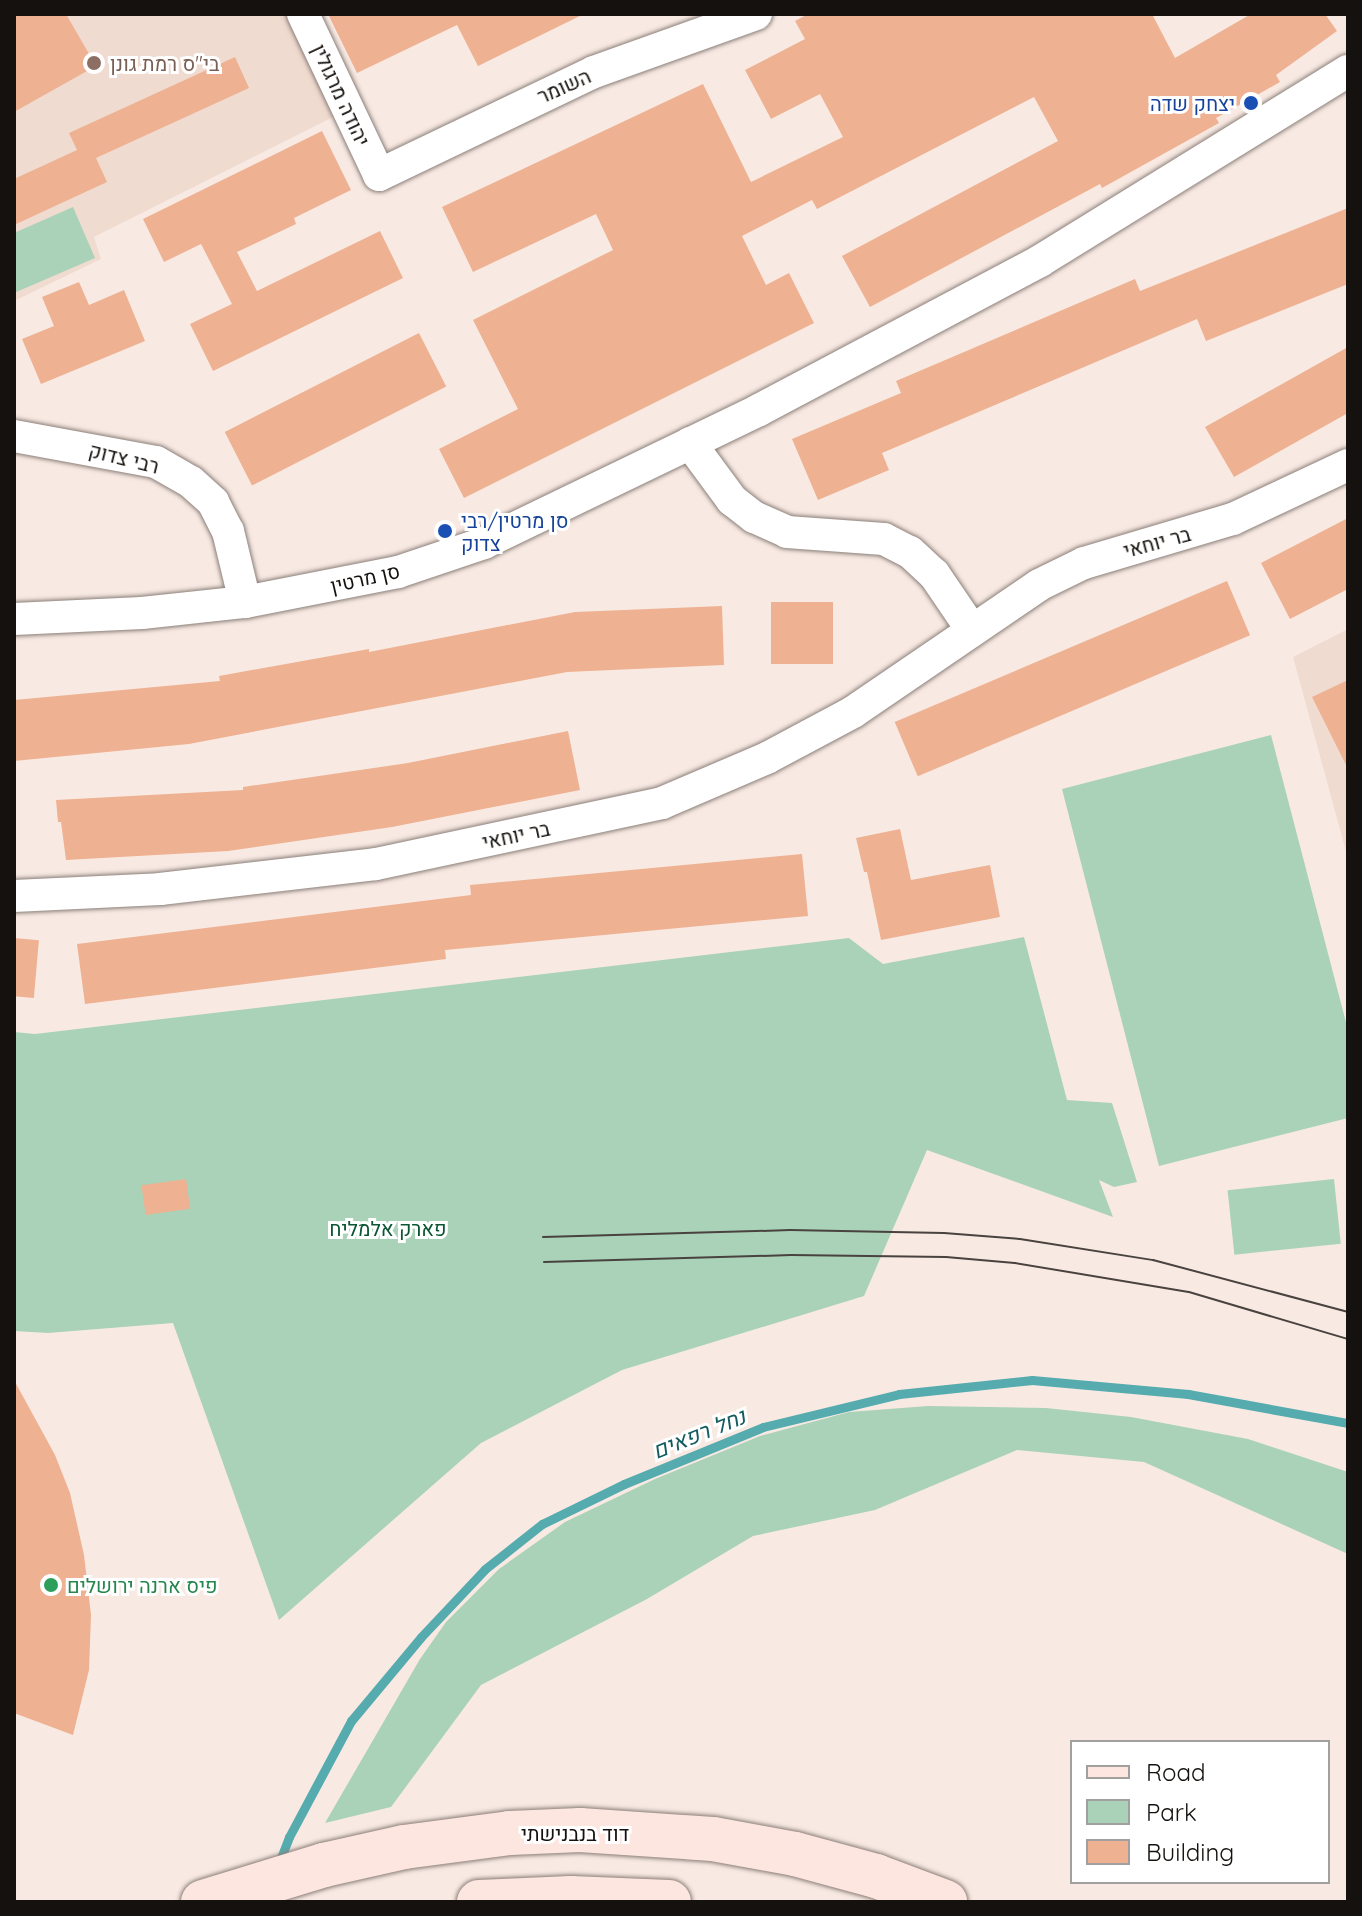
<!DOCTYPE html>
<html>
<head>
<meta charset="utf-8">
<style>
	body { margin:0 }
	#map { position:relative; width:1362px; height:1916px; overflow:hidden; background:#f8eae3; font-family:Quicksand,Heebo,sans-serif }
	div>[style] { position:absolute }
	.built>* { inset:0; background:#f0dbd0 }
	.green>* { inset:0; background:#aad2b8; transform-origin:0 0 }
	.stream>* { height:9px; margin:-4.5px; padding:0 4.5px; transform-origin:4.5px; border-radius:4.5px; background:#55abae }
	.building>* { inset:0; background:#eeb192; transform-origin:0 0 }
	.roads { filter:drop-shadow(0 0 2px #8b7f79) drop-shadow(0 0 2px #8b7f79) }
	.street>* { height:32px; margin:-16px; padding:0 16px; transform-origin:16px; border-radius:16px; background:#fff }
	.secondary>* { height:44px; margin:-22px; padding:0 22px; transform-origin:22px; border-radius:22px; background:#fee6e0 }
	.tram>* { height:2px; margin:-1px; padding:0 1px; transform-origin:1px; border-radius:1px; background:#49423f }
	.dots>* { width:22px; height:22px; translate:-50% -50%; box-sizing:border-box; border:4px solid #fff; border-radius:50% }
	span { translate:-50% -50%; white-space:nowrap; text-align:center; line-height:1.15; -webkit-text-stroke:6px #fff; paint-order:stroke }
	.education-label { font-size:20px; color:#785e54 }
	.left { translate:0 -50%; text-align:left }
	.street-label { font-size:20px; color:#15110e }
	.transit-label { font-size:20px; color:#164399 }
	.right { translate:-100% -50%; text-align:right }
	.park-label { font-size:20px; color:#0b5532 }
	.leisure-label { font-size:20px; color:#27864d }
	.water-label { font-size:22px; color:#125b5e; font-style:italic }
	.frame { position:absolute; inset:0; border:16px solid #15110e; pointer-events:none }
	.legend { position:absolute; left:1070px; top:1740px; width:260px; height:144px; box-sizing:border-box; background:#fff; border:2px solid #a1a09f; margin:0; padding:10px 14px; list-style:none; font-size:24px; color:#15110e }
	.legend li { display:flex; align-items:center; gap:16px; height:40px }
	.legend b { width:40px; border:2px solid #a1a09f }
</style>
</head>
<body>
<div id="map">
	<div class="built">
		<i style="clip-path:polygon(14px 14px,290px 14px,335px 116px,94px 237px,101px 259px,14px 301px)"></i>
		<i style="clip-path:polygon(1348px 629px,1348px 859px,1293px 657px)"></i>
	</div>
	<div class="green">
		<i style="clip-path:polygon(73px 207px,95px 258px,14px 293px,14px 233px)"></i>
		<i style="clip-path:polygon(1271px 735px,1348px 1030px,1348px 1118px,1159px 1166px,1062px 789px)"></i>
		<i style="clip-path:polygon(1024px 937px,1067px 1100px,1112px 1103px,1137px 1182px,1114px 1187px,1099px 1180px,1113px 1217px,927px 1150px,864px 1296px,622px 1370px,481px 1443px,279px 1620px,173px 1323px,48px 1333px,14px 1331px,14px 1032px,35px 1034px,849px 938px,883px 964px)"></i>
		<i style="left:1334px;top:1179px;width:65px;height:107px;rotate:84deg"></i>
		<i style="clip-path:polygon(928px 1406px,1046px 1408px,1131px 1417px,1248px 1439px,1348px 1472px,1348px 1554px,1144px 1462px,1017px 1450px,875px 1510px,753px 1536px,647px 1599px,481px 1685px,391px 1807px,325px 1823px,420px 1659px,446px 1622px,499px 1569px,565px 1522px,655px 1479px,760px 1436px,849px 1412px)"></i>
	</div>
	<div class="stream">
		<i style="left:279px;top:1863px;width:28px;rotate:-69deg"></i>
		<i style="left:289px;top:1837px;width:132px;rotate:-61.9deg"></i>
		<i style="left:351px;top:1721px;width:109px;rotate:-50.2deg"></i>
		<i style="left:421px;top:1637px;width:93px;rotate:-46.7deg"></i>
		<i style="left:485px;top:1569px;width:73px;rotate:-38.3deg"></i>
		<i style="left:542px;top:1524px;width:91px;rotate:-26deg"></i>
		<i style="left:624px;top:1484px;width:150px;rotate:-22.3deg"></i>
		<i style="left:763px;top:1427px;width:140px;rotate:-13.6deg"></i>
		<i style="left:899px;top:1394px;width:134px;rotate:-6deg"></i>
		<i style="left:1032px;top:1380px;width:157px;rotate:5.1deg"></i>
		<i style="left:1188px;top:1394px;width:163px;rotate:10.3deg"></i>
	</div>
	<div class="building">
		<i style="clip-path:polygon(14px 14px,66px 14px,96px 66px,14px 112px)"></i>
		<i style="clip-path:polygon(328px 14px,584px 14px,478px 66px,457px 25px,357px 73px)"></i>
		<i style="clip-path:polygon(808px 14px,1152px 14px,1175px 58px,1251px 14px,1325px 14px,1337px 31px,1276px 75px,1280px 82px,1216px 118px,1219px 123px,1102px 188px,1100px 184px,870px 307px,842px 256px,1058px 141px,1034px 97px,817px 209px,812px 200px,742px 236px,766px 285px,789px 273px,814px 323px,464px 498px,439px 449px,518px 409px,473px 320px,613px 250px,596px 214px,473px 272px,442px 207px,703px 84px,751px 182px,843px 137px,820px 94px,771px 119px,745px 70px,805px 39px,795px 21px)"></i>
		<i style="clip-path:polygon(235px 57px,249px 88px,96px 158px,107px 182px,14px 225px,14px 179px,77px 150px,69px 133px)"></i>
		<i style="clip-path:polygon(322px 131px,351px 190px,294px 218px,296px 224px,237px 252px,257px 291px,380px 231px,403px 278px,213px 371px,190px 324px,232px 304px,201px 244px,164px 262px,143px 219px)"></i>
		<i style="clip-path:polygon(1348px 208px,1348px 284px,1206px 341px,1197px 319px,882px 453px,889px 470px,818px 500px,792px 439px,901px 393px,896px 381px,1135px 279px,1140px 291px)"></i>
		<i style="clip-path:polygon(79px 282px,89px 305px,124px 290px,145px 341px,41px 384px,22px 339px,54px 326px,42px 297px)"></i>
		<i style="left:419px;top:333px;width:60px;height:218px;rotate:63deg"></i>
		<i style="clip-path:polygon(1348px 347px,1348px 413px,1234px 477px,1205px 427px)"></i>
		<i style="clip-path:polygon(1348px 518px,1348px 589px,1290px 619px,1261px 563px)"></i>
		<i style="left:1227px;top:581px;width:59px;height:361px;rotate:67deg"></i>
		<i style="left:771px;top:602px;width:62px;height:62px"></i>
		<i style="clip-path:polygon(722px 606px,724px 665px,567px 672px,189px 744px,14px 761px,14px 700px,220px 681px,219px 676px,369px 649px,369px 652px,575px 612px)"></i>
		<i style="clip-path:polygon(1348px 680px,1348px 769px,1312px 697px)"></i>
		<i style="clip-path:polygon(568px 731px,580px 790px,392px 827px,228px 851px,66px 860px,61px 822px,58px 822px,56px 800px,243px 790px,243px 787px,408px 763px)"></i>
		<i style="clip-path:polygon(900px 829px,911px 880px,990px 865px,1000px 917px,881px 940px,867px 872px,864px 872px,856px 838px)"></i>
		<i style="clip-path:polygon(802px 854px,808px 916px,445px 950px,446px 959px,85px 1004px,77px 944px,471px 895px,470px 885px)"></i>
		<i style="left:14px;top:938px;width:25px;height:58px;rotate:5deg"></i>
		<i style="left:186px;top:1179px;width:30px;height:45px;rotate:82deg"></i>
		<i style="clip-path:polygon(14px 1380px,55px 1455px,70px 1493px,84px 1555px,91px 1615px,89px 1670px,73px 1735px,14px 1713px)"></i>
	</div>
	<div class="roads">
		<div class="street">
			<i style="left:303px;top:14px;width:178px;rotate:64.7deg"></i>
			<i style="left:379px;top:175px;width:238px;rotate:-25.6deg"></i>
			<i style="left:594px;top:72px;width:172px;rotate:-19.7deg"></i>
			<i style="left:14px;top:436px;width:144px;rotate:10.4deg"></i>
			<i style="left:156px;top:462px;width:40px;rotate:29.7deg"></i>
			<i style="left:191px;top:482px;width:30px;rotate:42deg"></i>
			<i style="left:213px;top:502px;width:33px;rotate:63deg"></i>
			<i style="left:228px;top:531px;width:73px;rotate:76.5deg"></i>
			<i style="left:690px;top:443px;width:71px;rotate:53.6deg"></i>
			<i style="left:732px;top:500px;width:28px;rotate:38deg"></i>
			<i style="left:754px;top:517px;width:36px;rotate:24deg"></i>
			<i style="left:787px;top:532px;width:97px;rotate:4.1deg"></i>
			<i style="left:884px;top:539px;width:29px;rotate:27deg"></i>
			<i style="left:910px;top:552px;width:33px;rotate:43deg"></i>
			<i style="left:934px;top:574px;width:68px;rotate:55.8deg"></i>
			<i style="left:14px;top:619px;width:128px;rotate:-2.7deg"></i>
			<i style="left:142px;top:613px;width:104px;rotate:-6.1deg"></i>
			<i style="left:245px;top:602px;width:156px;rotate:-11.1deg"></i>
			<i style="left:398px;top:572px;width:91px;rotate:-18.6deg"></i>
			<i style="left:484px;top:543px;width:305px;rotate:-25.8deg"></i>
			<i style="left:759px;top:410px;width:318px;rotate:-27.9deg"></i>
			<i style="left:1040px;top:261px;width:362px;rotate:-31.7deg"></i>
			<i style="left:14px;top:896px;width:146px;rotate:-2.7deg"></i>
			<i style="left:160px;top:889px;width:217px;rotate:-6.6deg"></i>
			<i style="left:376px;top:864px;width:292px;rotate:-12deg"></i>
			<i style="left:662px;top:803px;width:114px;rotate:-23.2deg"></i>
			<i style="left:767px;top:758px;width:98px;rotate:-28.1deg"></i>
			<i style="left:853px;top:712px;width:225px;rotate:-34.3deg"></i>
			<i style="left:1039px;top:585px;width:50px;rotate:-26.1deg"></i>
			<i style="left:1084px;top:563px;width:155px;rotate:-16.5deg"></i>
			<i style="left:1233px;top:519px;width:127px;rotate:-25.2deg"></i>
		</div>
		<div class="secondary">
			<i style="left:203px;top:1902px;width:127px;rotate:-17deg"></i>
			<i style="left:324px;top:1865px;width:82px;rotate:-12.7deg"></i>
			<i style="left:404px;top:1847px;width:107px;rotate:-7.5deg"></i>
			<i style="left:510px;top:1833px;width:70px;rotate:-2.5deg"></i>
			<i style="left:580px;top:1830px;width:133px;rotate:3.9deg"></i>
			<i style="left:713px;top:1839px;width:83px;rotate:10.4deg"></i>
			<i style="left:795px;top:1854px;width:84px;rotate:15.2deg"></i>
			<i style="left:876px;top:1876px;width:74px;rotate:20.6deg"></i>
			<i style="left:479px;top:1902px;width:92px;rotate:-2.5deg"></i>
			<i style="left:571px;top:1898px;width:98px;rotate:2.3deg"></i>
		</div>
	</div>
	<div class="tram">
		<i style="left:543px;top:1237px;width:247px;rotate:-1.6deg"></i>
		<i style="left:790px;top:1230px;width:154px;rotate:1.1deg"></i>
		<i style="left:944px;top:1233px;width:76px;rotate:4.5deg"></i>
		<i style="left:1020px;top:1239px;width:135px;rotate:9deg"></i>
		<i style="left:1153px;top:1260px;width:202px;rotate:14.9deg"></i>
		<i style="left:544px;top:1262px;width:247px;rotate:-1.6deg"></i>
		<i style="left:791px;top:1255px;width:155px;rotate:0.7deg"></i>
		<i style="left:946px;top:1257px;width:69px;rotate:5deg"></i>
		<i style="left:1015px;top:1263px;width:176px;rotate:9.5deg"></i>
		<i style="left:1189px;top:1292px;width:166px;rotate:16.5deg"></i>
	</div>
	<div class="dots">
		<i style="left:94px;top:63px;background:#8d6e63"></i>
		<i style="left:1251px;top:103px;background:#1a4fb4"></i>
		<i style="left:445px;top:531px;background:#1a4fb4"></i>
		<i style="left:51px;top:1585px;background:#2e9e5b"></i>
	</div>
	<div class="education-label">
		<span class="left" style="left:110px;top:63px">בי"ס רמת גונן</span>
	</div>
	<div class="street-label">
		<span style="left:564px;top:86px;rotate:-24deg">השומר</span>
		<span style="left:341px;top:95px;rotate:65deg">יהודה מרגולין</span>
		<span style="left:124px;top:458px;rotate:14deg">רבי צדוק</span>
		<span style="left:1157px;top:542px;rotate:-15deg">בר יוחאי</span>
		<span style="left:365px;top:578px;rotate:-13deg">סן מרטין</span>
		<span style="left:516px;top:835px;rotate:-12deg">בר יוחאי</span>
		<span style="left:575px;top:1833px">דוד בנבנישתי</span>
	</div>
	<div class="transit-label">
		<span class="right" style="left:1235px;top:103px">יצחק שדה</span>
		<span class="left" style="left:461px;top:532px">סן מרטין/רבי<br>צדוק</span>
	</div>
	<div class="park-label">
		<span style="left:388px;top:1228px">פארק אלמליח</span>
	</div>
	<div class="leisure-label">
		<span class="left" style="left:67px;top:1585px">פיס ארנה ירושלים</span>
	</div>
	<div class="water-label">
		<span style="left:699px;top:1434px;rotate:-22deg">נחל רפאים</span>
	</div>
	<div class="frame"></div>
	<ul class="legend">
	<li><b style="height:10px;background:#fee6e0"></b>Road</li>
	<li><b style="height:22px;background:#aad2b8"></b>Park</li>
	<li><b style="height:22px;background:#eeb192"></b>Building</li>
	</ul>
</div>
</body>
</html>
